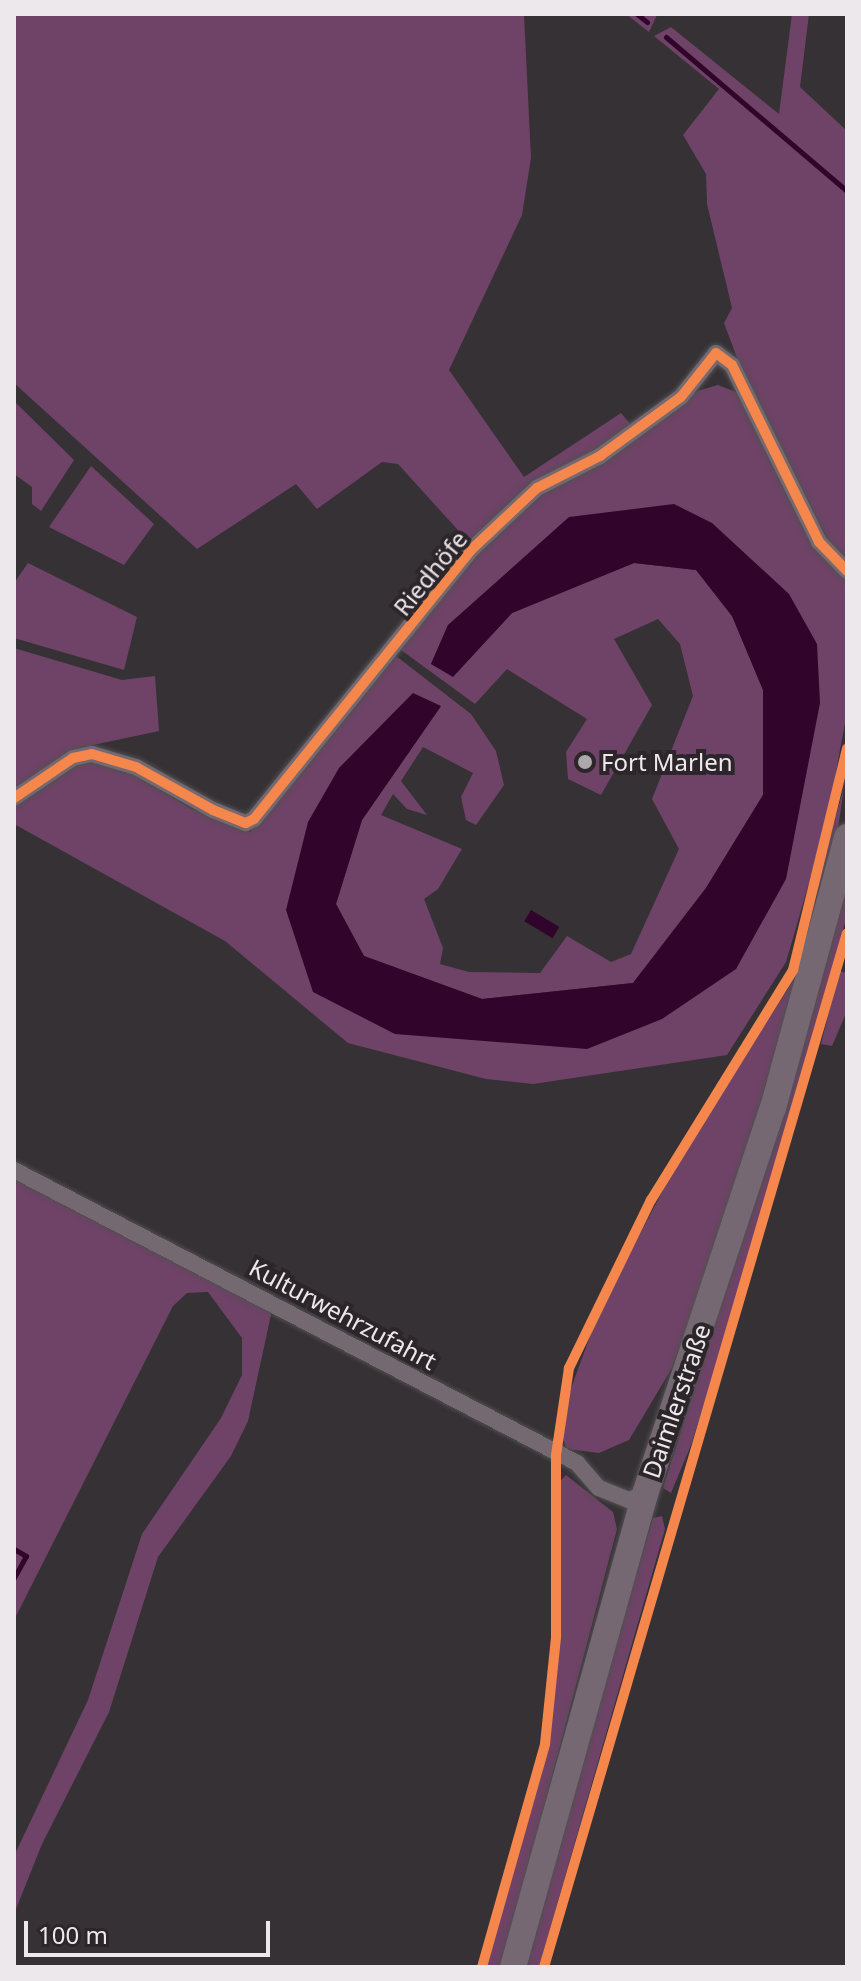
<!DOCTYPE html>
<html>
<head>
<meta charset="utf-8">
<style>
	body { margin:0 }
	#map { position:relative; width:861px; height:1981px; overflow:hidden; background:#353134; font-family:"Noto Sans",sans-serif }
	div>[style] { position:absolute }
	.green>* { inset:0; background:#6f4367 }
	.water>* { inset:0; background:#30042b; transform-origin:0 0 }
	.stream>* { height:5px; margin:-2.5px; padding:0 2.5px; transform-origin:2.5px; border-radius:2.5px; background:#30042b }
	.roads { filter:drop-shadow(0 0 2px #514f51) drop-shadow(0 0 2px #514f51) }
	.minor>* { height:16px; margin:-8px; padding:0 8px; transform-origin:8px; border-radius:8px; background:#746871 }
	.primary>* { height:26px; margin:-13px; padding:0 13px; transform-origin:13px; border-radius:13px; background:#756872 }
	.cycleway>* { height:10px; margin:-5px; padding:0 5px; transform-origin:5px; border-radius:5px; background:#f5874c }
	.dots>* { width:22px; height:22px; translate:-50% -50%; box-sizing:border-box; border:4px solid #2c262b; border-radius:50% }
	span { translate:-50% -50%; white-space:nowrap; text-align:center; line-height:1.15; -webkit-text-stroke:8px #2c262b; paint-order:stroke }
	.street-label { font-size:24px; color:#ece8eb }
	.poi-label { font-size:24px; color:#ece8eb }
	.left { translate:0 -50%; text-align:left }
	.frame { position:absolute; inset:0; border:16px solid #ece8eb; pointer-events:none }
	.scale { position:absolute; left:24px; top:1921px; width:246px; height:36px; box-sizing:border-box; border:4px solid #ece8eb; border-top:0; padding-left:10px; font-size:24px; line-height:28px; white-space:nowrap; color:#ece8eb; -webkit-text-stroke:6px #2c262b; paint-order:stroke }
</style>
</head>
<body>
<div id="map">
	<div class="green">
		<i style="clip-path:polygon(evenodd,14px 14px,524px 14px,531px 158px,522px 215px,449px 370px,524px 477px,621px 413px,639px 434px,697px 391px,718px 385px,736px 392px,814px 543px,847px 578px,847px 712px,827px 821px,786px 962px,727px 1055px,533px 1084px,486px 1079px,348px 1043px,225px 941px,14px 824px,14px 804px,76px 765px,92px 762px,134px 775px,192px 809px,250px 832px,396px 656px,471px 714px,496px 751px,504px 785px,476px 825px,466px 820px,461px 797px,473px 773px,423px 747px,401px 781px,427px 815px,407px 809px,393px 794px,381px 815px,462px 849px,438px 889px,424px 899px,443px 948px,440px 964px,469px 972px,540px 973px,567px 936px,611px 962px,631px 954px,679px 849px,652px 799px,693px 696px,680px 644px,658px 619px,614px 639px,652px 705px,601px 795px,568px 779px,566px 752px,587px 719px,507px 669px,475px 704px,401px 650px,476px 550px,398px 464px,382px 462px,317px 509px,296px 484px,197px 549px,14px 383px,14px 14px,712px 523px,820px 703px,662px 1019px,313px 992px,339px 768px,441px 706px,362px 820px,336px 904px,364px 956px,482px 999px,633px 983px,706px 888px,763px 795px,763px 690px,732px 616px,696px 570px,634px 563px,512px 613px,453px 676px,431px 664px,448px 625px,712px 523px)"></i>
		<i style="clip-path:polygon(626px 14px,655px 14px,657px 15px,649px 32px)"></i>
		<i style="clip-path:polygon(792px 14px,809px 14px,800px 87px,847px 131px,847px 562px,830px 544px,755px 406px,724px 323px,732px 308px,707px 204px,706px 174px,683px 135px,719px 89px,654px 36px,671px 27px,779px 114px)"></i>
		<i style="clip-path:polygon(14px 401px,74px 460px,41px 511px,32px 504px,32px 487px,14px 474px)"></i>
		<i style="clip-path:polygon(91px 466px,154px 524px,124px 565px,49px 527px)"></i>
		<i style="clip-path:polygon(28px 563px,137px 617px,124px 670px,14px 638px,14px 583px)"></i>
		<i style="clip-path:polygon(14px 648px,122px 680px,155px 676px,159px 731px,93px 745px,14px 794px)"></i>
		<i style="clip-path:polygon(847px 766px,838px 829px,807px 924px,843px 790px)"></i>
		<i style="clip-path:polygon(847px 871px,847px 915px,770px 1195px,691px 1445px,671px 1493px,663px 1488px,764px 1170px)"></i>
		<i style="clip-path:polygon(800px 970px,726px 1218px,672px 1368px,629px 1440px,599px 1453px,567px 1449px,561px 1435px,566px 1402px,599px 1312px,682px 1154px)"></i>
		<i style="clip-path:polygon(839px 971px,847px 973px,847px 1011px,832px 1046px,821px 1044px)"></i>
		<i style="clip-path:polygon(14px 1176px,272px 1310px,248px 1421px,231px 1456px,158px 1557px,109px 1712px,42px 1844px,14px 1914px,14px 1856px,88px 1700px,142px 1534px,221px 1418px,242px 1375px,242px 1338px,208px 1292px,187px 1293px,173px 1306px,14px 1620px)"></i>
		<i style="clip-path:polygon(566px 1475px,613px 1512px,617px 1529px,502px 1967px,485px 1967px,542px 1774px,560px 1637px,561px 1480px)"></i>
		<i style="clip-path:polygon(662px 1516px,665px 1529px,539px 1967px,523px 1967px,626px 1607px,653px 1518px)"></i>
	</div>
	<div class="water">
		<i style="clip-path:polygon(674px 504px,712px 523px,789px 594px,817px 644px,820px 703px,786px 879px,736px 969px,662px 1019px,587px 1049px,395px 1034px,313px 992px,286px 910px,308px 822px,339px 768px,413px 693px,441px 706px,362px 820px,336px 904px,364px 956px,482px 999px,633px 983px,706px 888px,763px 795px,763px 690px,732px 616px,696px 570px,634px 563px,512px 613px,453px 677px,431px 664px,448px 625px,569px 517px)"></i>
		<i style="left:531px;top:910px;width:33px;height:13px;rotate:31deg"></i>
	</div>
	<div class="stream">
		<i style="left:637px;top:14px;width:13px;rotate:39deg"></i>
		<i style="left:666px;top:37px;width:238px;rotate:40.4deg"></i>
		<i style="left:14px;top:1549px;width:14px;rotate:30deg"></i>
		<i style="left:26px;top:1556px;width:25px;rotate:119deg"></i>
	</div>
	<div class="roads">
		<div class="minor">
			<i style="left:14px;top:798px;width:71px;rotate:-34.1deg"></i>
			<i style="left:73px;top:758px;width:19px;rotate:-12deg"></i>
			<i style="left:92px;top:754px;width:46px;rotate:16.5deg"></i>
			<i style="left:136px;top:767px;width:88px;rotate:29.2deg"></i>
			<i style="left:213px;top:810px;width:35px;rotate:22deg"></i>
			<i style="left:246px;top:823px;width:9px;rotate:-27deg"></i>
			<i style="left:254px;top:819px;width:346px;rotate:-51.1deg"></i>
			<i style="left:471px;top:550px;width:91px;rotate:-43.2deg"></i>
			<i style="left:537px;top:488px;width:71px;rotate:-26.9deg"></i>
			<i style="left:600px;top:456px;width:100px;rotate:-36.1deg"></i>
			<i style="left:681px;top:397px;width:56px;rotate:-51.5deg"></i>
			<i style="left:716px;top:353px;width:20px;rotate:37deg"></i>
			<i style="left:732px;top:365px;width:197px;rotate:63.8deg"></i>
			<i style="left:819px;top:542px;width:40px;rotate:46deg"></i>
			<i style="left:14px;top:1170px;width:635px;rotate:27.49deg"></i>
			<i style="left:577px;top:1463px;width:33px;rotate:49deg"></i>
			<i style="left:599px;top:1488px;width:32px;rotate:22deg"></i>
			<i style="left:629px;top:1500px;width:17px;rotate:-21deg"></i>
		</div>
		<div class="primary">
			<i style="left:513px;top:1967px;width:491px;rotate:-74.4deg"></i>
			<i style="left:645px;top:1494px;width:407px;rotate:-71.7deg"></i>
			<i style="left:773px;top:1108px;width:281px;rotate:-74.7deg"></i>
		</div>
	</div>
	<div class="cycleway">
		<i style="left:14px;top:798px;width:71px;rotate:-34.1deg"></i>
		<i style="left:73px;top:758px;width:19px;rotate:-12deg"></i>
		<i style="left:92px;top:754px;width:46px;rotate:16.5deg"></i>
		<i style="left:136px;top:767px;width:88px;rotate:29.2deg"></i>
		<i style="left:213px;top:810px;width:35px;rotate:22deg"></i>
		<i style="left:246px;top:823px;width:9px;rotate:-27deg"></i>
		<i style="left:254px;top:819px;width:346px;rotate:-51.1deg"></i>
		<i style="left:471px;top:550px;width:91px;rotate:-43.2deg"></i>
		<i style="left:537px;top:488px;width:71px;rotate:-26.9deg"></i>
		<i style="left:600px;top:456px;width:100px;rotate:-36.1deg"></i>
		<i style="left:681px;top:397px;width:56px;rotate:-51.5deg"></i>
		<i style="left:716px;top:353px;width:20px;rotate:37deg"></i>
		<i style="left:732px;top:365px;width:197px;rotate:63.8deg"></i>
		<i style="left:819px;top:542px;width:40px;rotate:46deg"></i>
		<i style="left:482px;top:1967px;width:232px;rotate:-74.2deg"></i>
		<i style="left:545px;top:1744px;width:108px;rotate:-84.1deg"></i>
		<i style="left:556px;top:1637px;width:182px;rotate:-90deg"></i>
		<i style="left:556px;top:1455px;width:88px;rotate:-81.5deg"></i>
		<i style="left:569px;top:1368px;width:187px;rotate:-64deg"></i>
		<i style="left:651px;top:1200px;width:270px;rotate:-58.3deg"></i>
		<i style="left:793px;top:970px;width:228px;rotate:-76.3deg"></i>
		<i style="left:544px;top:1967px;width:1077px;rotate:-73.67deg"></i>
	</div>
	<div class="dots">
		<i style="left:585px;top:762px;background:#aca8ab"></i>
	</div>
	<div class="street-label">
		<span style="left:430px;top:573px;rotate:-51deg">Riedhöfe</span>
		<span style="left:343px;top:1314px;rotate:28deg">Kulturwehrzufahrt</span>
		<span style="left:676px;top:1401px;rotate:-71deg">Daimlerstraße</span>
	</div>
	<div class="poi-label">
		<span class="left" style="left:601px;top:762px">Fort Marlen</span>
	</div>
	<div class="frame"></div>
	<div class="scale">100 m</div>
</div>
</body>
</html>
